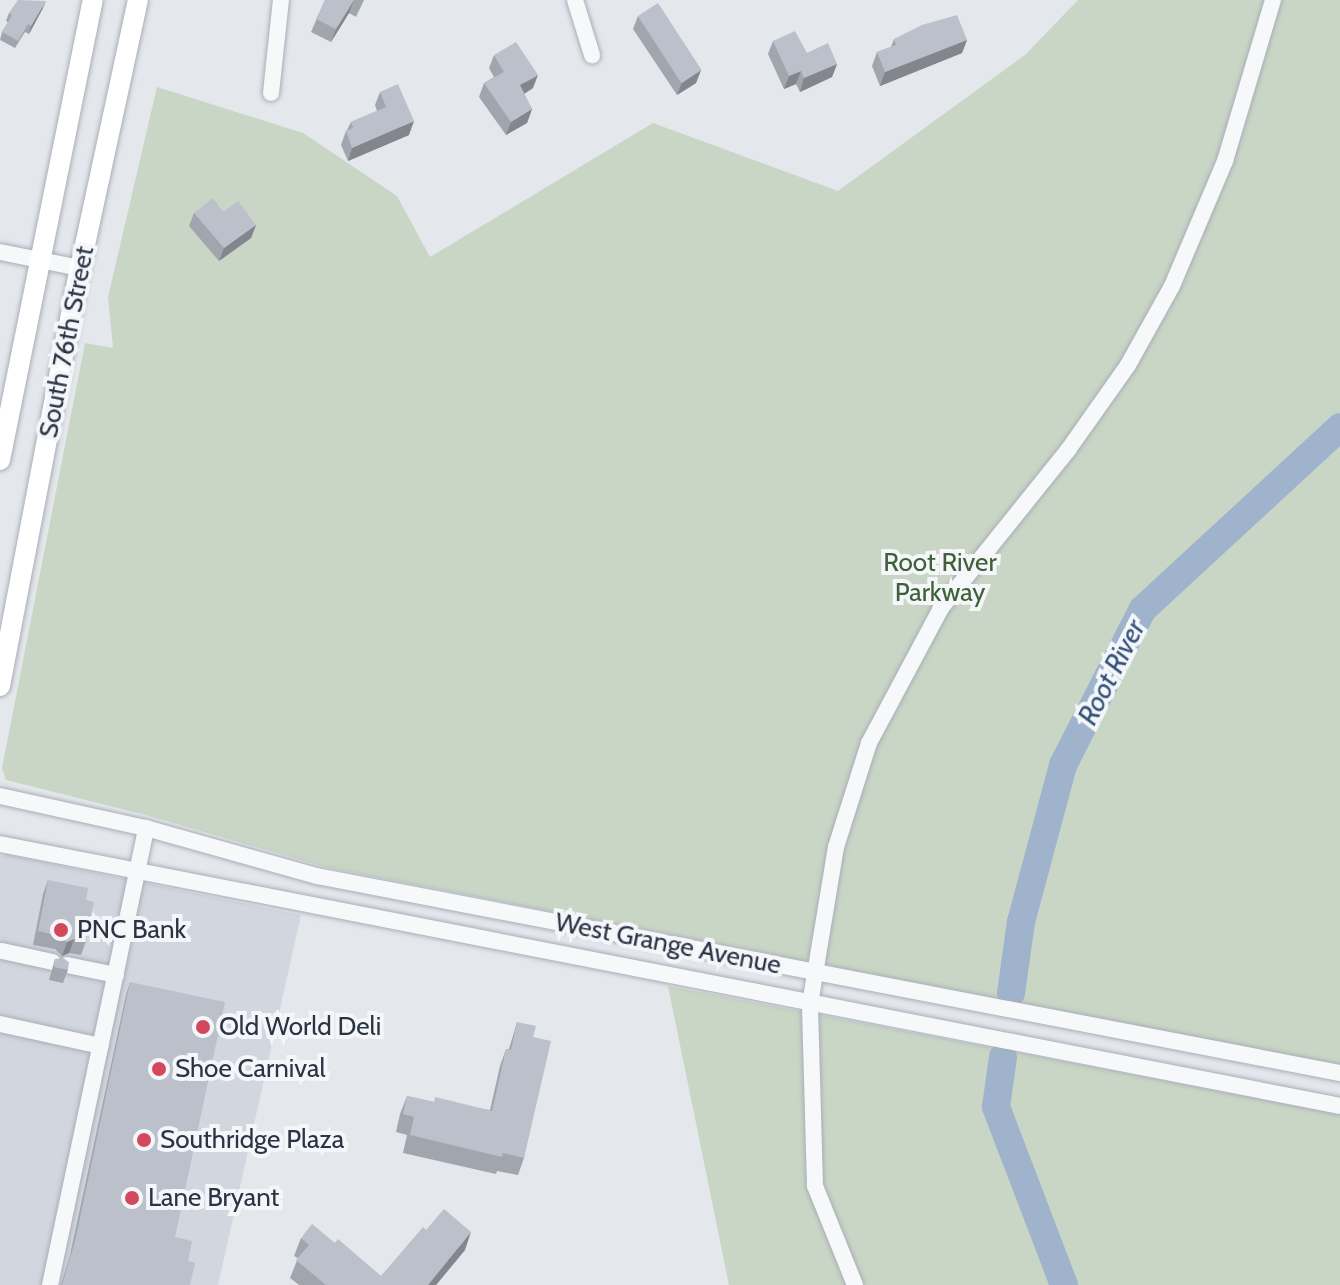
<!DOCTYPE html>
<html>
<head>
<meta charset="utf-8">
<style>
	body { margin:0 }
	#map { position:relative; width:1340px; height:1285px; overflow:hidden; background:#e4e7ec; font-family:Cabin,sans-serif }
	div>[style] { position:absolute }
	.built>* { inset:0; background:#d2d6de }
	.green>* { inset:0; background:#c9d6c5 }
	.river>* { height:28px; margin:-14px; padding:0 14px; transform-origin:14px; border-radius:14px; background:#9fb4cc }
	.roads { filter:drop-shadow(0 0 2px #a9aeb7) drop-shadow(0 0 2px #a9aeb7) }
	.minor>* { height:16px; margin:-8px; padding:0 8px; transform-origin:8px; border-radius:8px; background:#f7f8fa }
	.major>* { height:20px; margin:-10px; padding:0 10px; transform-origin:10px; border-radius:10px; background:#fff }
	.wall>* { inset:0; background:#a1a5ae }
	.shaded-wall>* { inset:0; background:#83868d }
	.building>* { inset:0; background:#bbc0ca; transform-origin:0 0 }
	.dots>* { width:22px; height:22px; translate:-50% -50%; box-sizing:border-box; border:4px solid #f4f6f9; border-radius:50% }
	span { translate:-50% -50%; white-space:nowrap; text-align:center; line-height:1.15; -webkit-text-stroke:8px #f4f6f9; paint-order:stroke }
	.street-label { font-size:26px; color:#2b3445 }
	.park-label { font-size:26px; color:#3f6138 }
	.poi-label { font-size:26px; color:#2b3445 }
	.left { translate:0 -50%; text-align:left }
	.water-label { font-size:28px; color:#34527a; font-style:italic }
</style>
</head>
<body>
<div id="map">
	<div class="built">
		<i style="clip-path:polygon(8px 855px,301px 915px,218px 1285px,0 1285px,0 856px)"></i>
	</div>
	<div class="green">
		<i style="clip-path:polygon(1078px 0,1340px 0,1340px 1066px,325px 867px,146px 815px,6px 780px,2px 768px,85px 343px,113px 348px,108px 297px,157px 87px,303px 133px,397px 196px,430px 257px,653px 123px,838px 191px,1025px 55px)"></i>
		<i style="clip-path:polygon(668px 986px,1340px 1114px,1340px 1285px,729px 1285px)"></i>
	</div>
	<div class="river">
		<i style="left:1011px;top:993px;width:72px;rotate:-82deg"></i>
		<i style="left:1021px;top:922px;width:163px;rotate:-75deg"></i>
		<i style="left:1063px;top:765px;width:175px;rotate:-62.9deg"></i>
		<i style="left:1143px;top:609px;width:268px;rotate:-42.7deg"></i>
		<i style="left:1003px;top:1057px;width:50px;rotate:98deg"></i>
		<i style="left:996px;top:1107px;width:191px;rotate:69.1deg"></i>
	</div>
	<div class="roads">
		<div class="minor">
			<i style="left:575px;top:0;width:58px;rotate:72.8deg"></i>
			<i style="left:271px;top:93px;width:94px;rotate:-83.9deg"></i>
			<i style="left:0;top:252px;width:82px;rotate:11.3deg"></i>
			<i style="left:0;top:796px;width:149px;rotate:12.4deg"></i>
			<i style="left:146px;top:828px;width:178px;rotate:15.7deg"></i>
			<i style="left:317px;top:876px;width:1042px;rotate:10.9deg"></i>
			<i style="left:0;top:844px;width:1365px;rotate:11.06deg"></i>
			<i style="left:2px;top:951px;width:52px;rotate:12.2deg"></i>
			<i style="left:67px;top:965px;width:50px;rotate:11.5deg"></i>
			<i style="left:0;top:1024px;width:103px;rotate:12.3deg"></i>
			<i style="left:50px;top:1285px;width:467px;rotate:-78.1deg"></i>
			<i style="left:855px;top:1285px;width:107px;rotate:-112deg"></i>
			<i style="left:815px;top:1186px;width:182px;rotate:-91.6deg"></i>
			<i style="left:810px;top:1004px;width:159px;rotate:-80.6deg"></i>
			<i style="left:836px;top:847px;width:109px;rotate:-72.4deg"></i>
			<i style="left:869px;top:743px;width:153px;rotate:-61.9deg"></i>
			<i style="left:941px;top:608px;width:203px;rotate:-51.2deg"></i>
			<i style="left:1068px;top:450px;width:104px;rotate:-54.8deg"></i>
			<i style="left:1128px;top:365px;width:90px;rotate:-60.9deg"></i>
			<i style="left:1172px;top:286px;width:136px;rotate:-67deg"></i>
			<i style="left:1225px;top:161px;width:168px;rotate:-73.4deg"></i>
		</div>
		<div class="major">
			<i style="left:0;top:460px;width:469px;rotate:-78.6deg"></i>
			<i style="left:0;top:686px;width:426px;rotate:-79.2deg"></i>
			<i style="left:80px;top:268px;width:274px;rotate:-77.8deg"></i>
		</div>
	</div>
	<div class="wall">
		<i style="clip-path:polygon(325px 0,364px 0,356px 17px,349px 13px,331px 42px,311px 32px)"></i>
		<i style="clip-path:polygon(43px 8px,29px 34px,25px 32px,15px 48px,0 40px,2px 32px,8px 22px,6px 21px,9px 13px)"></i>
		<i style="clip-path:polygon(638px 16px,701px 70px,696px 83px,677px 95px,633px 29px)"></i>
		<i style="clip-path:polygon(894px 39px,967px 40px,962px 53px,880px 86px,872px 66px,877px 52px,891px 47px)"></i>
		<i style="clip-path:polygon(773px 41px,837px 64px,832px 77px,800px 92px,796px 84px,784px 89px,768px 54px)"></i>
		<i style="clip-path:polygon(494px 55px,533px 88px,524px 94px,532px 109px,527px 123px,506px 135px,479px 97px,484px 83px,494px 77px,489px 68px)"></i>
		<i style="clip-path:polygon(380px 92px,409px 135px,348px 161px,341px 145px,346px 131px,347px 130px,351px 122px,377px 111px,375px 105px)"></i>
		<i style="clip-path:polygon(223px 212px,256px 225px,251px 238px,219px 261px,189px 226px,194px 213px)"></i>
		<i style="clip-path:polygon(48px 880px,86px 900px,86px 941px,81px 955px,69px 953px,62px 956px,55px 949px,33px 945px,43px 894px)"></i>
		<i style="clip-path:polygon(55px 959px,68px 970px,63px 983px,49px 980px)"></i>
		<i style="clip-path:polygon(130px 982px,175px 1237px,188px 1261px,190px 1285px,61px 1285px,70px 1255px,126px 995px)"></i>
		<i style="clip-path:polygon(517px 1022px,533px 1037px,524px 1158px,518px 1175px,497px 1171px,496px 1174px,403px 1153px,407px 1135px,396px 1132px,400px 1114px,407px 1096px,434px 1102px,490px 1110px,500px 1066px,506px 1049px,509px 1049px)"></i>
		<i style="clip-path:polygon(426px 1230px,465px 1250px,436px 1285px,299px 1285px,290px 1278px,298px 1258px,294px 1256px,301px 1238px,335px 1243px,381px 1276px)"></i>
	</div>
	<div class="shaded-wall">
		<i style="clip-path:polygon(354px 0,349px 13px,331px 42px,336px 29px)"></i>
		<i style="clip-path:polygon(46px 1px,43px 8px,29px 34px,31px 26px)"></i>
		<i style="clip-path:polygon(967px 40px,962px 53px,880px 86px,885px 72px)"></i>
		<i style="clip-path:polygon(837px 64px,832px 77px,800px 92px,804px 78px)"></i>
		<i style="clip-path:polygon(701px 70px,696px 83px,677px 95px,682px 82px)"></i>
		<i style="clip-path:polygon(801px 71px,796px 84px,784px 89px,789px 76px)"></i>
		<i style="clip-path:polygon(538px 75px,533px 88px,516px 99px,520px 85px)"></i>
		<i style="clip-path:polygon(532px 109px,527px 123px,506px 135px,511px 122px)"></i>
		<i style="clip-path:polygon(414px 121px,409px 135px,348px 161px,352px 148px)"></i>
		<i style="clip-path:polygon(256px 225px,251px 238px,219px 261px,224px 248px)"></i>
		<i style="clip-path:polygon(74px 939px,69px 953px,62px 956px,67px 942px)"></i>
		<i style="clip-path:polygon(471px 1232px,465px 1250px,436px 1285px,428px 1285px)"></i>
	</div>
	<div class="building">
		<i style="clip-path:polygon(18px 0,46px 1px,31px 26px,28px 24px,18px 41px,2px 32px,12px 15px,9px 13px)"></i>
		<i style="clip-path:polygon(325px 0,354px 0,336px 29px,316px 19px)"></i>
		<i style="left:658px;top:3px;width:80px;height:24px;rotate:57deg"></i>
		<i style="clip-path:polygon(957px 15px,967px 40px,885px 72px,877px 52px,896px 45px,894px 39px,922px 25px)"></i>
		<i style="clip-path:polygon(795px 31px,807px 53px,828px 43px,837px 64px,804px 78px,801px 71px,789px 76px,773px 41px)"></i>
		<i style="clip-path:polygon(516px 42px,538px 75px,520px 85px,532px 109px,511px 122px,484px 83px,504px 72px,494px 55px)"></i>
		<i style="clip-path:polygon(398px 84px,414px 121px,352px 148px,346px 131px,353px 128px,351px 122px,386px 107px,380px 92px)"></i>
		<i style="clip-path:polygon(213px 198px,223px 212px,238px 201px,256px 225px,224px 248px,194px 213px)"></i>
		<i style="clip-path:polygon(48px 880px,88px 888px,86px 900px,94px 902px,86px 941px,74px 939px,67px 942px,60px 936px,38px 931px)"></i>
		<i style="clip-path:polygon(63px 958px,69px 962px,68px 970px,54px 967px,55px 959px)"></i>
		<i style="clip-path:polygon(130px 982px,225px 1002px,175px 1237px,192px 1241px,188px 1261px,195px 1263px,190px 1285px,62px 1285px,75px 1241px)"></i>
		<i style="clip-path:polygon(517px 1022px,536px 1026px,533px 1037px,551px 1041px,524px 1158px,503px 1153px,502px 1157px,410px 1135px,414px 1117px,403px 1114px,407px 1096px,434px 1102px,435px 1097px,492px 1111px,506px 1049px,511px 1050px)"></i>
		<i style="clip-path:polygon(444px 1209px,471px 1232px,428px 1285px,326px 1285px,296px 1260px,309px 1245px,301px 1238px,312px 1224px,335px 1243px,338px 1239px,381px 1276px,423px 1227px,426px 1230px)"></i>
	</div>
	<div class="dots">
		<i style="left:61px;top:930px;background:#d1495b"></i>
		<i style="left:203px;top:1027px;background:#d1495b"></i>
		<i style="left:159px;top:1069px;background:#d1495b"></i>
		<i style="left:144px;top:1140px;background:#d1495b"></i>
		<i style="left:132px;top:1198px;background:#d1495b"></i>
	</div>
	<div class="street-label">
		<span style="left:67px;top:342px;rotate:-79deg">South 76th Street</span>
		<span style="left:668px;top:944px;rotate:11deg">West Grange Avenue</span>
	</div>
	<div class="park-label">
		<span style="left:940px;top:578px">Root River<br>Parkway</span>
	</div>
	<div class="poi-label">
		<span class="left" style="left:77px;top:930px">PNC Bank</span>
		<span class="left" style="left:219px;top:1027px">Old World Deli</span>
		<span class="left" style="left:175px;top:1069px">Shoe Carnival</span>
		<span class="left" style="left:160px;top:1140px">Southridge Plaza</span>
		<span class="left" style="left:148px;top:1198px">Lane Bryant</span>
	</div>
	<div class="water-label">
		<span style="left:1111px;top:672px;rotate:-63deg">Root River</span>
	</div>
</div>
</body>
</html>
